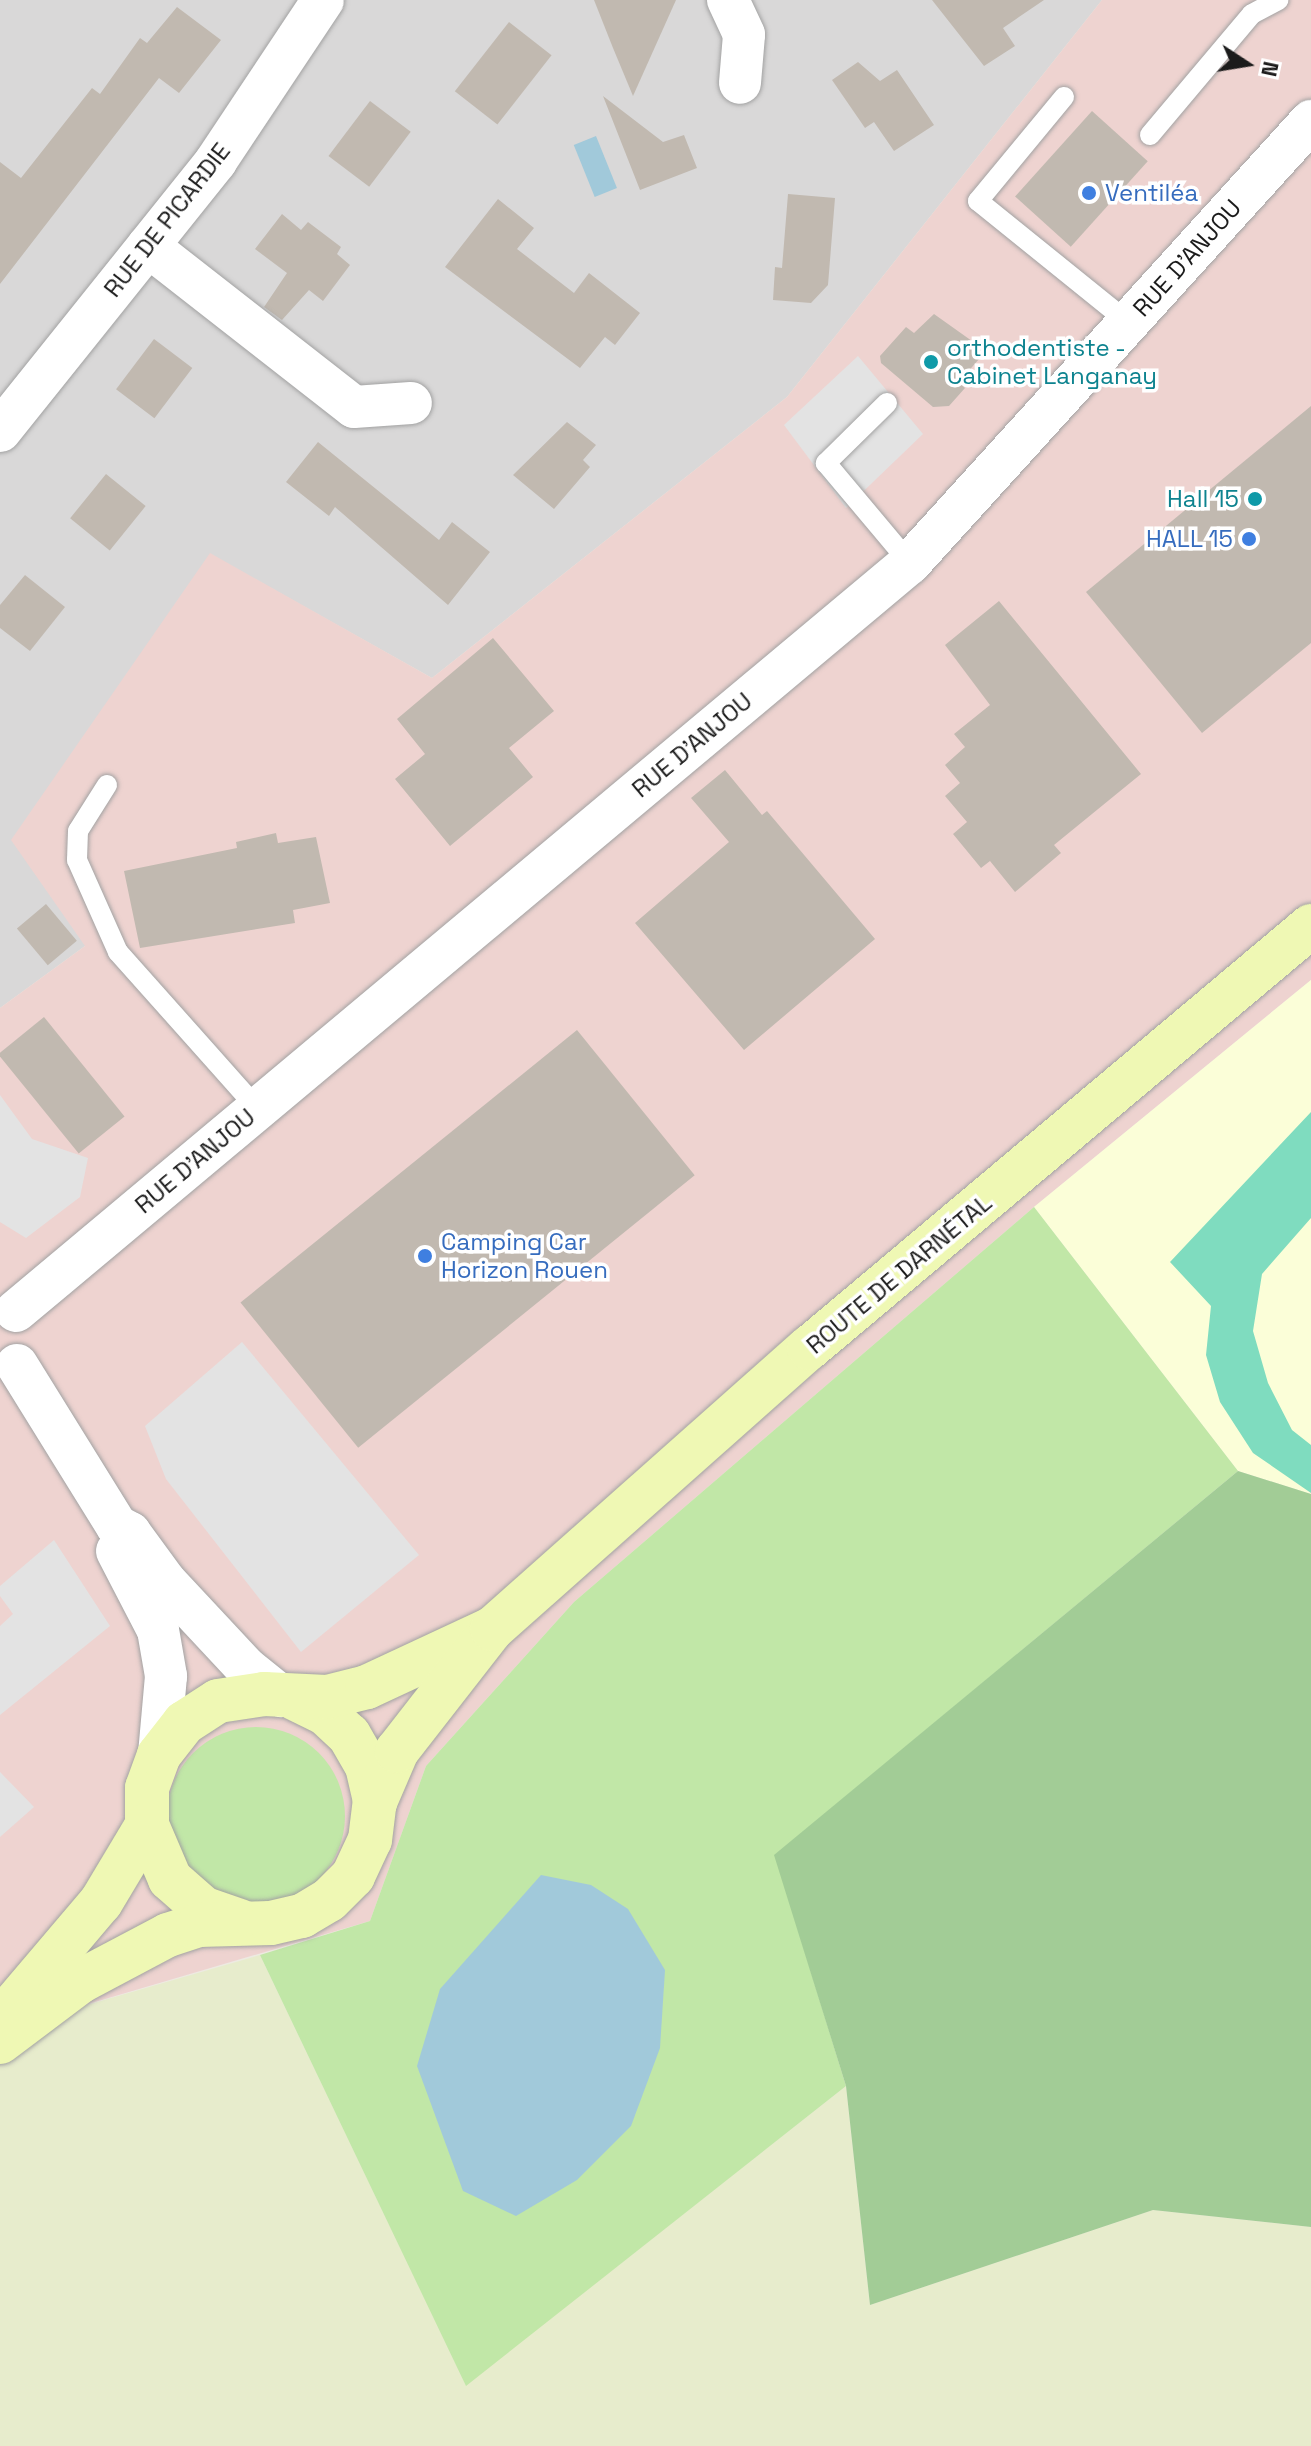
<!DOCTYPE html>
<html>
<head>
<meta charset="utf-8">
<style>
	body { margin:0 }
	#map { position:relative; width:1311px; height:2446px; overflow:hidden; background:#edeae1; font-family:"Space Grotesk",sans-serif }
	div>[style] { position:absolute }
	.residential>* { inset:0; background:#d9d8d8 }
	.commercial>* { inset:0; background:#eed3d0 }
	.education>* { inset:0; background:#fbfed8 }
	.farmland>* { inset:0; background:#e7eccc }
	.grass>* { inset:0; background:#c1e7a7 }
	.round { border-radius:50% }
	.forest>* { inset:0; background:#a2cc96 }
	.pitch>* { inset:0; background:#7fdcbf }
	.parking>* { inset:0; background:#e3e3e3 }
	.water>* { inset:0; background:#a1c9da; transform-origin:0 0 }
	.building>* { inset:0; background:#c1b9b0; transform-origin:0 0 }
	.roads { filter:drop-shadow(0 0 2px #a2a2a2) drop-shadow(0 0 2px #a2a2a2) }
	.service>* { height:20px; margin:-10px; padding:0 10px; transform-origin:10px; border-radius:10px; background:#fff }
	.minor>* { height:42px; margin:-21px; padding:0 21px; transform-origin:21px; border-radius:21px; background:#fff }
	.secondary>* { height:44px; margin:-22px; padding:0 22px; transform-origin:22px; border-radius:22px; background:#eff8b4 }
	.dots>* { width:22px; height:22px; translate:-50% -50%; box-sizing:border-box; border:4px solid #fff; border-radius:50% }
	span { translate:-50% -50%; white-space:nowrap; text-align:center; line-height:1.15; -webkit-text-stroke:7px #fff; paint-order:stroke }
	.shop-label { font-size:24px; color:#366cbe }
	.left { translate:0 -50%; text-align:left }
	.right { translate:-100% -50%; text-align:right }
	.street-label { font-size:24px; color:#1b1b1b }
	.culture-label { font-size:24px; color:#0d838f }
	.north { position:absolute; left:1207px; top:24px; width:80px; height:80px; -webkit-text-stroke:6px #fff; paint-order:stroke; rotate:102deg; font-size:22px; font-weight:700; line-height:32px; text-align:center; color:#1b1b1b }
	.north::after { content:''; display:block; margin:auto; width:28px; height:36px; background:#1b1b1b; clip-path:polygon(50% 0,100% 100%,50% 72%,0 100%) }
</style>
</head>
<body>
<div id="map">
	<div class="residential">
		<i style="clip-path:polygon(0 0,1102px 0,787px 397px,432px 678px,210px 554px,85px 946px,0 1008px)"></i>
	</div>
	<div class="commercial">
		<i style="clip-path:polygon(1102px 0,1311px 0,1311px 980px,1034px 1207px,574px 1602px,426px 1766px,370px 1921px,0 2030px,0 1008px,85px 946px,11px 840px,210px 553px,432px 678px,787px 397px)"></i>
	</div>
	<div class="education">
		<i style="clip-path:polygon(1311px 980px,1311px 1494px,1238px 1471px,1034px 1207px)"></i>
	</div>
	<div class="farmland">
		<i style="clip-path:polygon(260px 1955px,466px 2385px,846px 2086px,870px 2305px,1153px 2210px,1311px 2227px,1311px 2446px,0 2446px,0 2030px)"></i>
	</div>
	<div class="grass">
		<i style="clip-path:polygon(1034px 1207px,1238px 1471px,775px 1855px,846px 2086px,466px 2386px,260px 1955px,370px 1921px,426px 1766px,574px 1602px)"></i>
		<i class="round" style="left:167px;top:1727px;width:178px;height:178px"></i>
	</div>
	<div class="forest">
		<i style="clip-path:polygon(1238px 1471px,1311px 1494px,1311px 2227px,1153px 2210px,870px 2305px,846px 2086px,774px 1855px)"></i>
	</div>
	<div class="pitch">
		<i style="clip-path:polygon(1311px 1112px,1311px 1218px,1262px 1274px,1253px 1331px,1268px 1383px,1292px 1430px,1311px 1445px,1311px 1493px,1253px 1453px,1220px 1402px,1206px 1355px,1211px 1306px,1170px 1262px)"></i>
	</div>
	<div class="parking">
		<i style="clip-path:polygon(858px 356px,923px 434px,846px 508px,784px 425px)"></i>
		<i style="clip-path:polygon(0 1095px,32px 1139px,88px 1158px,80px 1197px,26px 1238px,0 1222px)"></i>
		<i style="clip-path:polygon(242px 1342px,419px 1555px,301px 1652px,166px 1479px,145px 1426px)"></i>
		<i style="clip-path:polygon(54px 1540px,110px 1626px,0 1715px,0 1626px,13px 1614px,0 1596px,0 1586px)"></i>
		<i style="clip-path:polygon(0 1772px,34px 1807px,0 1837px)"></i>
	</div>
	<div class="water">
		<i style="left:596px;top:136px;width:56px;height:24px;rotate:68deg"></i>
		<i style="clip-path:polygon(541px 1875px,591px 1885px,628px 1909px,665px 1970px,660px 2048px,631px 2126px,577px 2180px,516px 2216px,463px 2191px,417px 2066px,440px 1989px)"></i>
	</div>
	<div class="building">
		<i style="clip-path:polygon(594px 0,676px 0,633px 96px,613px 48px)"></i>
		<i style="clip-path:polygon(932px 0,1044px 0,1003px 28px,1015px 46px,984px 66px)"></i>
		<i style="clip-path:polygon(177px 7px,221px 40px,179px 93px,159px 78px,0 284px,0 162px,21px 178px,92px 88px,100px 94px,140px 38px,147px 43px)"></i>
		<i style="left:509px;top:22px;width:54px;height:88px;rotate:38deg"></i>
		<i style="clip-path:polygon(858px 62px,880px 81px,897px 70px,934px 125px,894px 151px,874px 122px,865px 128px,832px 80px)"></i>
		<i style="clip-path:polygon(603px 96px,663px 142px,684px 135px,697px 168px,640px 190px)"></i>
		<i style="left:370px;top:101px;width:51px;height:69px;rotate:37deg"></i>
		<i style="left:1092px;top:111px;width:75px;height:115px;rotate:42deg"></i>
		<i style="clip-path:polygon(788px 194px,835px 198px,828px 285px,811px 303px,773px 300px,775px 267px,782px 268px)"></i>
		<i style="clip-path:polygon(498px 199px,534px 228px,517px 249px,574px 293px,589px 273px,640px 313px,615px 345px,605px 337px,580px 368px,445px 267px)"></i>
		<i style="clip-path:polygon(282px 214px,301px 230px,308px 222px,341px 247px,337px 254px,350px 265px,323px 301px,309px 290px,282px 320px,264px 307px,287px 273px,255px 249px)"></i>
		<i style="clip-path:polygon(934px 314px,986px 351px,959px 382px,965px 388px,949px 406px,933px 407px,881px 363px,880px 356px,906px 327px,914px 333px)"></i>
		<i style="left:154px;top:339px;width:48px;height:63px;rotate:37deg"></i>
		<i style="clip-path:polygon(1311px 406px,1311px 643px,1202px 733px,1086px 592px)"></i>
		<i style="clip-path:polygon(567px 422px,596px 445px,583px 460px,590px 467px,554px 509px,513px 475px)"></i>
		<i style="clip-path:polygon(318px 442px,439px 540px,452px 522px,490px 552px,448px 605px,335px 507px,329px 516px,286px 482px)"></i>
		<i style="left:106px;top:474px;width:51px;height:57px;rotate:39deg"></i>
		<i style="clip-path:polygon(25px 575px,65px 607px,30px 651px,0 628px,0 605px)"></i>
		<i style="clip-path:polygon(999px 601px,1141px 774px,1054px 845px,1061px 853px,1015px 892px,990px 861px,981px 868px,953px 834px,967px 822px,945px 796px,960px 783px,945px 765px,965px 747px,954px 734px,990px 705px,945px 645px)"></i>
		<i style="clip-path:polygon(493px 638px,554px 711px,509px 748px,533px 777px,450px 846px,395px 779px,425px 754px,397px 719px)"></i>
		<i style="clip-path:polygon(725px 770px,762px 815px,767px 811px,875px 939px,744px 1050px,635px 923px,729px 842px,691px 798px)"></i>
		<i style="clip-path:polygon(276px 833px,278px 843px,316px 837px,330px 903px,293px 910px,295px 923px,140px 948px,124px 871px,237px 848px,236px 842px)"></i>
		<i style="left:46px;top:904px;width:48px;height:38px;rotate:50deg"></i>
		<i style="left:44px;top:1017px;width:128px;height:59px;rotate:51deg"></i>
		<i style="left:577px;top:1030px;width:187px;height:433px;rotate:51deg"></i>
	</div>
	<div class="roads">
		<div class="service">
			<i style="left:1064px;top:97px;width:135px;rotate:129.6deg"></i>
			<i style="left:978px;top:201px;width:193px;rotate:38.9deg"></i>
			<i style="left:1150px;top:135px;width:158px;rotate:-49.9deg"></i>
			<i style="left:1252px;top:14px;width:30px;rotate:-28deg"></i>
			<i style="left:887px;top:403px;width:86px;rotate:135.5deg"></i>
			<i style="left:826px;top:463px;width:131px;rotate:50deg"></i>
			<i style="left:107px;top:785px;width:54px;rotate:122.2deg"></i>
			<i style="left:78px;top:831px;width:29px;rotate:92deg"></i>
			<i style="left:77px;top:860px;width:101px;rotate:66deg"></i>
			<i style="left:118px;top:952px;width:209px;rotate:48.3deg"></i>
		</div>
		<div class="minor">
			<i style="left:728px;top:0;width:38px;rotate:65deg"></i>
			<i style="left:744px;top:35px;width:48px;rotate:94.8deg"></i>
			<i style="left:148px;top:246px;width:261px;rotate:38deg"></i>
			<i style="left:354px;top:407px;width:57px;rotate:-4deg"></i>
			<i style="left:0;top:431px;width:346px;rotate:-51.3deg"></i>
			<i style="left:216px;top:161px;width:193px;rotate:-56.4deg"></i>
			<i style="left:16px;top:1311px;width:1166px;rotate:-39.92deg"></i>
			<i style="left:910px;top:563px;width:597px;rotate:-47.78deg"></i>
			<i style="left:17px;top:1365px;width:190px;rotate:58.2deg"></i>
			<i style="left:117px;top:1526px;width:15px;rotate:28deg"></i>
			<i style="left:130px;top:1533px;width:59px;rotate:53.9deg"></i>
			<i style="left:165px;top:1581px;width:119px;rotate:47deg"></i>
			<i style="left:246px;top:1668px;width:45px;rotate:38.7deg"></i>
			<i style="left:117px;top:1551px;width:89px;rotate:62.6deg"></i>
			<i style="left:158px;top:1630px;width:47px;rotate:80.1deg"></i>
			<i style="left:166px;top:1676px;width:79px;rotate:95.1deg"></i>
		</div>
		<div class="secondary">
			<i style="left:294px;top:1698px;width:34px;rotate:26deg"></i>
			<i style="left:325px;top:1713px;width:33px;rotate:43deg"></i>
			<i style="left:349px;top:1735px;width:36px;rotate:60deg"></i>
			<i style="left:367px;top:1766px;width:37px;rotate:77deg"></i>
			<i style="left:240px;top:1921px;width:39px;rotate:-161deg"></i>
			<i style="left:203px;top:1908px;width:44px;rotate:-138.7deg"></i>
			<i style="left:170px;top:1879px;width:59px;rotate:-113.1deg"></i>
			<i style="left:147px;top:1825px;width:37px;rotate:-90deg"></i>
			<i style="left:147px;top:1788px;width:35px;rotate:-70deg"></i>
			<i style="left:159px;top:1755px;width:41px;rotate:-52deg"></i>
			<i style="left:184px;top:1723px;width:40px;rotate:-32.9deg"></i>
			<i style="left:218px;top:1701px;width:47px;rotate:-8.7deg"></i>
			<i style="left:264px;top:1694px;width:63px;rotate:2.7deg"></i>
			<i style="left:327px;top:1697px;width:41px;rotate:-14deg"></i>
			<i style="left:367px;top:1687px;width:135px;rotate:-25deg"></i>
			<i style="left:5px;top:2015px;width:148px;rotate:-49.7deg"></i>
			<i style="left:101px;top:1902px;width:90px;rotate:-59.1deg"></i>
			<i style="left:0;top:2042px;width:101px;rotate:-37deg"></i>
			<i style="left:81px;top:1981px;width:98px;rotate:-27.9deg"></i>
			<i style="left:168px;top:1935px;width:32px;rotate:-18deg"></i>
			<i style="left:198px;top:1925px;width:73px;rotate:-1.6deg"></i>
			<i style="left:271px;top:1923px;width:32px;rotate:-13deg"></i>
			<i style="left:302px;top:1916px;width:31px;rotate:-31deg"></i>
			<i style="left:329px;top:1900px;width:34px;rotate:-45deg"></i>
			<i style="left:353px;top:1876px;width:40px;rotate:-65deg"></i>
			<i style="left:370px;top:1840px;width:38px;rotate:-83deg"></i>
			<i style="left:375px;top:1802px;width:56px;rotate:-66.7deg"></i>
			<i style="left:397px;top:1751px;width:155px;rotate:-52.1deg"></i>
			<i style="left:492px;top:1629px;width:424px;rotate:-41.6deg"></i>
			<i style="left:809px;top:1348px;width:656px;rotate:-40.05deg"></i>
		</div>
	</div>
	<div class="dots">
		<i style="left:1089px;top:193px;background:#3f7fe0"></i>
		<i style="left:931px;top:362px;background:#0f9aa8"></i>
		<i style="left:1255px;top:499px;background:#0f9aa8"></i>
		<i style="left:1249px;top:539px;background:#3f7fe0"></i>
		<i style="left:425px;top:1256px;background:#3f7fe0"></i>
	</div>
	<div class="shop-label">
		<span class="left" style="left:1105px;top:193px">Ventiléa</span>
		<span class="right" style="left:1233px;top:539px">HALL 15</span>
		<span class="left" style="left:441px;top:1256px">Camping Car<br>Horizon Rouen</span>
	</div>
	<div class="street-label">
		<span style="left:167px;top:220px;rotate:-52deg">RUE DE PICARDIE</span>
		<span style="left:1187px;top:258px;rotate:-48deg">RUE D'ANJOU</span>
		<span style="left:692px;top:745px;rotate:-40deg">RUE D'ANJOU</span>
		<span style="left:195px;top:1161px;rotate:-40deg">RUE D'ANJOU</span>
		<span style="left:899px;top:1274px;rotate:-40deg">ROUTE DE DARNÉTAL</span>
	</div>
	<div class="culture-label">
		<span class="left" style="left:947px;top:362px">orthodentiste -<br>Cabinet Langanay</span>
		<span class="right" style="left:1239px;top:499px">Hall 15</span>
	</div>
	<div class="north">N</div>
</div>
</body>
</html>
